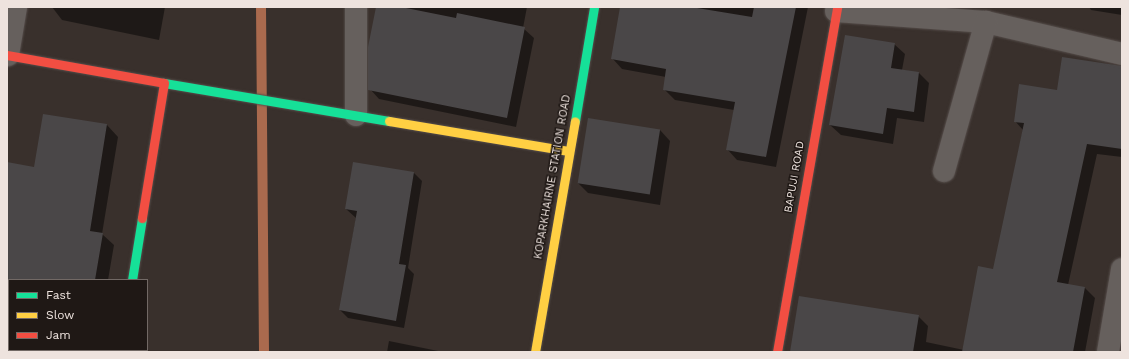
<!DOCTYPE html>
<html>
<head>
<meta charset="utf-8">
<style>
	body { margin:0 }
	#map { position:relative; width:1129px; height:359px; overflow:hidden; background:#39302c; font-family:"Work Sans",sans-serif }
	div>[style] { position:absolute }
	.shadow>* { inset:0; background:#0007 }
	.stream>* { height:10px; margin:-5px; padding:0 5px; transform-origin:5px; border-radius:5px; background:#aa6a4e }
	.building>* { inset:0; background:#4a4748; transform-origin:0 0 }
	.roads { filter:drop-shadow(0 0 1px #554d4a) drop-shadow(0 0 1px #554d4a) }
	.street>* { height:22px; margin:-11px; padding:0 11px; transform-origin:11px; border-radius:11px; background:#66605d }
	.fast>* { height:9px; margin:-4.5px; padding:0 4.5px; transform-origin:4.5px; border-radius:4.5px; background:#16e098 }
	.slow>* { height:9px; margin:-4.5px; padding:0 4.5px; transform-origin:4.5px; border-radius:4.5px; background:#ffcf43 }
	.jam>* { height:9px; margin:-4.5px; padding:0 4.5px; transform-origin:4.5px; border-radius:4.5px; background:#f24e42 }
	span { translate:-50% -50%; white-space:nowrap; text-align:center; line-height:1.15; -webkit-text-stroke:3px #1f1815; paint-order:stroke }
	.street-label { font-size:11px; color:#eee3de }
	.frame { position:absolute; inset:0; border:8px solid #eee3de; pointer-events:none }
	.legend { position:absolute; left:8px; top:279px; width:140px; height:72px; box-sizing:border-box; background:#1f1815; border:1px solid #726965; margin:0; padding:5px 7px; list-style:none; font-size:12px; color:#eee3de }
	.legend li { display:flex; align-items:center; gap:8px; height:20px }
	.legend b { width:20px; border:1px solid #726965 }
</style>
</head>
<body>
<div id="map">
	<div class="shadow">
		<i style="clip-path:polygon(52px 7px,165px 7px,159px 40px,62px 20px)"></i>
		<i style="clip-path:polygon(377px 7px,527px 7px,523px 28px,534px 38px,516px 127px,379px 99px,370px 89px)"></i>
		<i style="clip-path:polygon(621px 7px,808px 7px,776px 167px,737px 160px,727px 149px,734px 110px,675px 100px,664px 89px,666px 77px,622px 69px,612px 58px)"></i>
		<i style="clip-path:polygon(1089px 7px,1122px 7px,1122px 15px,1091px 10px)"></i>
		<i style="clip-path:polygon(894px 44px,905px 54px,902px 70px,919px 73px,929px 83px,924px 122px,897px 118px,893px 144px,841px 135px,830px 125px)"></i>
		<i style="clip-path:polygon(1122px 67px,1122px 157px,1097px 154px,1068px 285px,1085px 288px,1095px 298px,1085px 352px,791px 352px,918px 316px,928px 326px,926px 342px,964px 350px,994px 270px,1023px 130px,1015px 121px,1058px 91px)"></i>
		<i style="clip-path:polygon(107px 125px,118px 137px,102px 234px,114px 245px,108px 280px,9px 280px,7px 340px,7px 163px,35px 168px)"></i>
		<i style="clip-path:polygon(660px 130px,670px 141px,660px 205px,588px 193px,578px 183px)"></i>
		<i style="clip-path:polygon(414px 173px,422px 181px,408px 268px,414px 274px,404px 328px,348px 318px,340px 310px,356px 218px,346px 209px)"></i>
		<i style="clip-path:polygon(389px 341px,443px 352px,387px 352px)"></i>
		<i style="clip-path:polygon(9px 344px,9px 350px,96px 350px,8px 352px)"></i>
	</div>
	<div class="stream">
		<i style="left:261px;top:7px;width:345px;rotate:89.5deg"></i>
	</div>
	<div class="building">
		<i style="clip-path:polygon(376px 7px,401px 7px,456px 18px,457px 13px,525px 27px,507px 118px,368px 90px,368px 47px)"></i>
		<i style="clip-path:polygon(620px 7px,691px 7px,752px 17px,754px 7px,796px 7px,766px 157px,726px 150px,735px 102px,663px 90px,666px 69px,611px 59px)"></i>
		<i style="clip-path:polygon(845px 35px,895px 43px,891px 68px,919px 72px,914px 112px,887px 108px,883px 134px,829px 125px)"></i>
		<i style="clip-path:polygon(1062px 57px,1122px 66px,1122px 149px,1087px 144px,1057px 282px,1085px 287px,1073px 352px,962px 352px,978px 266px,993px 269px,1024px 123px,1014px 122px,1019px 84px,1057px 90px)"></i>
		<i style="clip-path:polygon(43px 114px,107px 124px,90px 231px,103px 233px,95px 280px,7px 280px,7px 162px,34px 167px)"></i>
		<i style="left:588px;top:118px;width:73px;height:66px;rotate:9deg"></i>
		<i style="clip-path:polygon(353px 162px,414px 172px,399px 264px,406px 265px,396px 321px,339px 310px,357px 211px,345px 209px)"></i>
		<i style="clip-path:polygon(799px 296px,919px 315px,913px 352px,790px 352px)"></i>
	</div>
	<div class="roads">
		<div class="street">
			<i style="left:836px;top:11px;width:150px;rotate:4.2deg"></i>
			<i style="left:986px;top:22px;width:140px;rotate:13.2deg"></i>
			<i style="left:8px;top:55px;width:49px;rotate:-80.5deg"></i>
			<i style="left:356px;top:115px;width:108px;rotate:-90deg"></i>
			<i style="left:944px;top:171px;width:155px;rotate:-74.3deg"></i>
			<i style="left:121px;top:352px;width:2px;rotate:-90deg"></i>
			<i style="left:1108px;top:352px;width:84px;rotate:-80.4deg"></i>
		</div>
		<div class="fast">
			<i style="left:164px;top:83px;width:228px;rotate:9.6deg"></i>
			<i style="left:575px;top:121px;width:116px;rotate:-80.5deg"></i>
			<i style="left:132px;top:280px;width:63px;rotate:-80.8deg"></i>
		</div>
		<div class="slow">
			<i style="left:389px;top:121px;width:182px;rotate:9.5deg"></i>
			<i style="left:535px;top:352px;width:234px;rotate:-80.2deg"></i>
		</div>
		<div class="jam">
			<i style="left:7px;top:55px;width:159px;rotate:10.1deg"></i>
			<i style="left:164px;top:83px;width:137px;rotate:99.3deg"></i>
			<i style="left:777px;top:352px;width:350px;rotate:-80.1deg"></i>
		</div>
	</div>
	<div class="street-label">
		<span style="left:553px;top:177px;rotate:-80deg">KOPARKHAIRNE STATION ROAD</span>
		<span style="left:795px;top:177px;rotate:-80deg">BAPUJI ROAD</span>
	</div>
	<div class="frame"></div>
	<ul class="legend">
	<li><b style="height:5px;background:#16e098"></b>Fast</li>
	<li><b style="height:5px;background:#ffcf43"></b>Slow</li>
	<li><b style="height:5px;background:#f24e42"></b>Jam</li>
	</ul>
</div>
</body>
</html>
